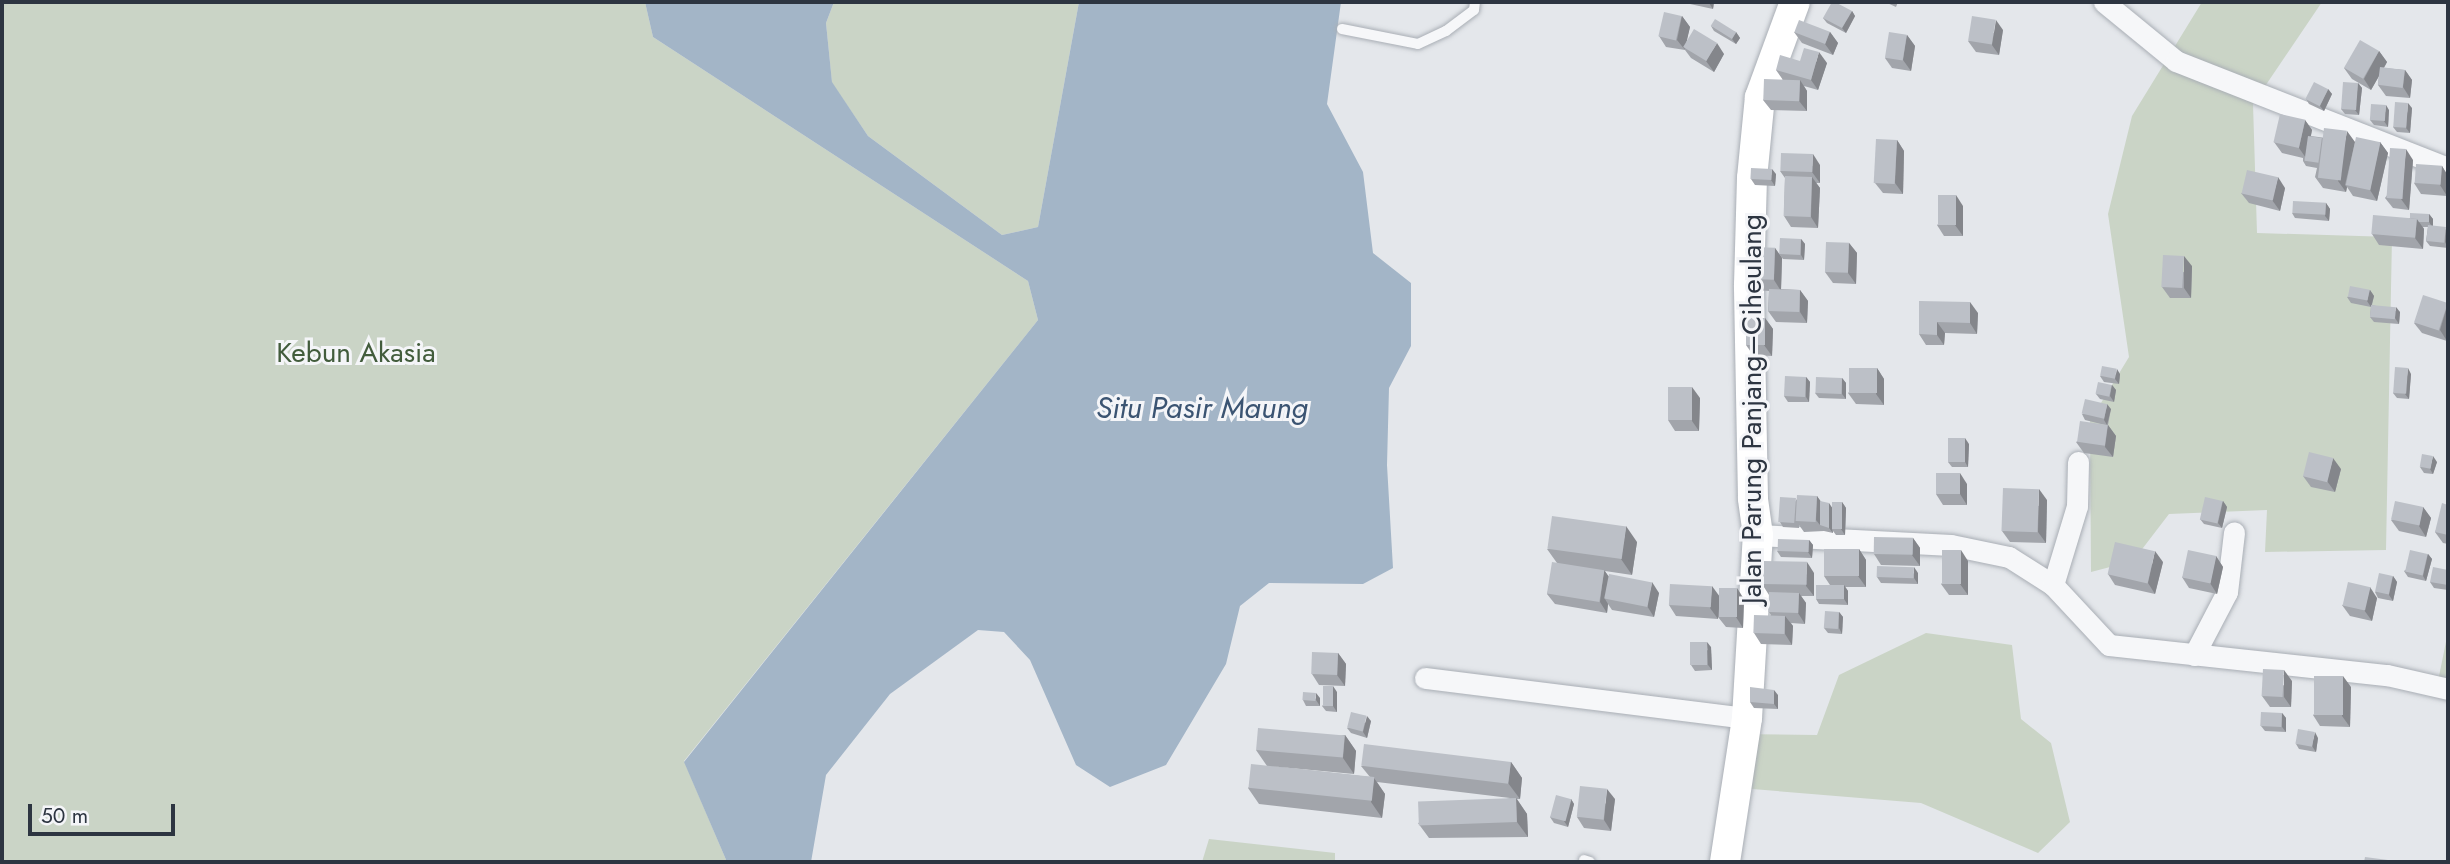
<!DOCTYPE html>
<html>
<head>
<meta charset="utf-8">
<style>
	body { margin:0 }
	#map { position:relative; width:2450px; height:864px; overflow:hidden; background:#e4e7eb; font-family:Jost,sans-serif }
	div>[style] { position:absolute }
	.green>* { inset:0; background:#cad4c6 }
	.water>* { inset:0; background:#a3b5c7 }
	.roads { filter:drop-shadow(0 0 2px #a9aeb5) drop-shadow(0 0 2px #a9aeb5) }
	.lane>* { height:10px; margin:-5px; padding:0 5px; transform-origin:5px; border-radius:5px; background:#f6f7f9 }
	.street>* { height:21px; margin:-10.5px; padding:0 10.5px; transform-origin:10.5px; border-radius:10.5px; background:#f6f7f9 }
	.secondary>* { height:30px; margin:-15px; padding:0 15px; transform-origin:15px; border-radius:15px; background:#fff }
	.wall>* { inset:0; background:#a2a5ab }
	.shaded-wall>* { inset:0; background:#84868b }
	.building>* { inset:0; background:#bcc0c7; transform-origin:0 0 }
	span { translate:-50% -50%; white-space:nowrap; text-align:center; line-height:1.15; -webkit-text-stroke:6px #f4f5f8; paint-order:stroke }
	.park-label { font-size:28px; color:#425c3c }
	.street-label { font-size:28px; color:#2d3541 }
	.water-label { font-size:30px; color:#3b5472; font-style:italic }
	.frame { position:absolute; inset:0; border:4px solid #2d3541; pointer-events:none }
	.scale { position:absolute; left:28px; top:804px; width:147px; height:32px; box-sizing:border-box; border:4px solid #2d3541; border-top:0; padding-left:9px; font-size:21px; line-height:24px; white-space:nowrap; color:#2d3541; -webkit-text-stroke:5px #f4f5f8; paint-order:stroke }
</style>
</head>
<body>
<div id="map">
	<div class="green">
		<i style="clip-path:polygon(2px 2px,645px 2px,653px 37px,1028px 281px,1038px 320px,684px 761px,727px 862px,2px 862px)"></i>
		<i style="clip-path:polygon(834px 2px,1079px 2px,1038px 227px,1002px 235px,868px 136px,832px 83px,826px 23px)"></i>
		<i style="clip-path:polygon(2202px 2px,2322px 2px,2253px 104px,2257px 233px,2392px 237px,2386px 550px,2265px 552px,2267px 510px,2169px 514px,2133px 561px,2091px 572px,2090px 421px,2129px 357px,2108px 214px,2132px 116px)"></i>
		<i style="clip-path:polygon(2448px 632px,2448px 690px,2437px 686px)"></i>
		<i style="clip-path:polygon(1926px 633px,2012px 645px,2021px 719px,2051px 743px,2070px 822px,2038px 853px,1921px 803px,1728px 787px,1736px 734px,1817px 735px,1839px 675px)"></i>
		<i style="clip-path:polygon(1209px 839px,1335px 853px,1335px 862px,1202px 862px)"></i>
	</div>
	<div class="water">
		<i style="clip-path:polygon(645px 2px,834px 2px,826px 23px,832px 82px,868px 136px,1002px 235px,1038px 227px,1079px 2px,1341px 2px,1327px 104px,1363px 172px,1373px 253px,1411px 283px,1411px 346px,1389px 388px,1387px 465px,1393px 568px,1363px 584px,1269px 583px,1240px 606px,1226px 664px,1166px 765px,1110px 787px,1076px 765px,1030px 660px,1004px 632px,978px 630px,890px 694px,826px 775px,811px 862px,727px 862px,684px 762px,1038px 320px,1028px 281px,653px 37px)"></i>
	</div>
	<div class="roads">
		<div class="lane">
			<i style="left:1342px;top:29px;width:77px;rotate:11.2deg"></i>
			<i style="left:1418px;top:44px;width:31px;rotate:-25deg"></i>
			<i style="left:1446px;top:31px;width:35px;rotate:-37deg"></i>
			<i style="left:1474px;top:10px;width:8px;rotate:-83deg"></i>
			<i style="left:1584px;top:860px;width:6px;rotate:18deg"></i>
		</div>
		<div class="street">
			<i style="left:2104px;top:2px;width:93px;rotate:39.3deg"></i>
			<i style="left:2176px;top:61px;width:292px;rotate:21.5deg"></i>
			<i style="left:1758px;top:535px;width:193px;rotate:3deg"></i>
			<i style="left:1951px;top:545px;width:59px;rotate:11.7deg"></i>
			<i style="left:2009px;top:557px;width:52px;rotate:32.5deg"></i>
			<i style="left:2053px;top:585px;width:82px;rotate:47deg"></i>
			<i style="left:2109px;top:645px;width:280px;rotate:6.2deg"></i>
			<i style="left:2387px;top:675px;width:63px;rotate:12.9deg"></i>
			<i style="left:2053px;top:585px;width:83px;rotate:-73.1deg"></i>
			<i style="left:2077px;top:506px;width:44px;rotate:-88.7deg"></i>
			<i style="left:2194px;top:655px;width:71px;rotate:-62.4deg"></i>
			<i style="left:2227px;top:592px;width:60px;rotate:-83.3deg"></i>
			<i style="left:1425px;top:678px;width:324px;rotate:7.1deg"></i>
		</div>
		<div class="secondary">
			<i style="left:1725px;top:862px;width:146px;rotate:-81.3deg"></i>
			<i style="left:1747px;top:718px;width:183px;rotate:-86.6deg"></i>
			<i style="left:1758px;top:535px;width:37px;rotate:-98deg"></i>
			<i style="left:1753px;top:498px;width:213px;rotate:-91.1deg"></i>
			<i style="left:1749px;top:285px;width:107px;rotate:-88.4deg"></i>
			<i style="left:1752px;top:178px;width:81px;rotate:-84.4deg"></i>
			<i style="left:1760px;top:97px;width:101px;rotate:-69.8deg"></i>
		</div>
	</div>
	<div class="wall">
		<i style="clip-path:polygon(1689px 2px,1714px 2px,1713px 9px,1690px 4px)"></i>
		<i style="clip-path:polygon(1885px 2px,1898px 2px,1896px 7px)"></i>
		<i style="clip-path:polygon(1852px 11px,1855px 16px,1846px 33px,1827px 23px,1823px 18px)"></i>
		<i style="clip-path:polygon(1682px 16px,1690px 27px,1686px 42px,1724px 54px,1714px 72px,1691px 58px,1685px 50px,1666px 47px,1659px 36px)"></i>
		<i style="clip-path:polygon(1711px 26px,1736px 32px,1740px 38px,1736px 44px,1714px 31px)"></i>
		<i style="clip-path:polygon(2003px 30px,1999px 55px,1976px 52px,1968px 41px)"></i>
		<i style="clip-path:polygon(1794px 32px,1830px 32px,1838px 43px,1833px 55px,1802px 43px)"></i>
		<i style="clip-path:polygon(1907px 35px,1915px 46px,1911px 71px,1892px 68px,1885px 58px)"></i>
		<i style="clip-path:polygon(2379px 51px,2387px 62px,2384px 68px,2405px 70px,2412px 80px,2410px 98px,2386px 96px,2378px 85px,2379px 76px,2371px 90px,2352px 79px,2344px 68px)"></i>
		<i style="clip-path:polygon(1800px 61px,1827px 63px,1818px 90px,1804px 86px,1807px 91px,1807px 111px,1771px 110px,1763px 100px,1783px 80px,1776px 70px)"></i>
		<i style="clip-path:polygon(2358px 83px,2362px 88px,2359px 115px,2345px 114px,2341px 109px)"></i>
		<i style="clip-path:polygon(2328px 89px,2332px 94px,2324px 111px,2309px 104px,2306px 99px)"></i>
		<i style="clip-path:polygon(2412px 108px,2410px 133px,2397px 132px,2393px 127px)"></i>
		<i style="clip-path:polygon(2389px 110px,2388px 127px,2374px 125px,2370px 120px)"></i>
		<i style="clip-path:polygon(2305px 120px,2312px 130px,2311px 136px,2355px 142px,2380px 142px,2388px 153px,2377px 201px,2353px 196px,2347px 187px,2346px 192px,2323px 188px,2315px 177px,2317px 168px,2306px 166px,2303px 161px,2303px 158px,2282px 153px,2274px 142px)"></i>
		<i style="clip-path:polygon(1897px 140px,1904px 151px,1903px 194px,1883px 193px,1875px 183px)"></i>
		<i style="clip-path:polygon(2413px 160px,2409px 210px,2393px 208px,2385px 198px)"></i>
		<i style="clip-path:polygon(1820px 165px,1820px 183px,1816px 183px,1820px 188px,1818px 228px,1791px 227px,1784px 216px,1785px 178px,1780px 171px)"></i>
		<i style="clip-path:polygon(2442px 166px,2448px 176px,2447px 196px,2421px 194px,2414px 183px)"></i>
		<i style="clip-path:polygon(1776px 174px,1775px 186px,1755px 185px,1751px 179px)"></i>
		<i style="clip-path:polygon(2285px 188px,2280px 211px,2249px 203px,2241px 193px)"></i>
		<i style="clip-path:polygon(2326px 203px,2330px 209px,2329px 221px,2295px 218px,2292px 213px)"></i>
		<i style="clip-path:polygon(1963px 206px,1963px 236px,1944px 236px,1937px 225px)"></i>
		<i style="clip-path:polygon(2429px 214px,2433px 219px,2433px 226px,2448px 230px,2448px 248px,2430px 246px,2426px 241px,2428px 227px,2423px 227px,2424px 229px,2423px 249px,2379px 245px,2372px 234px,2410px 218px)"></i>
		<i style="clip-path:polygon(1801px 239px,1805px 244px,1804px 260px,1783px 259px,1779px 254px)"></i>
		<i style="clip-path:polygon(1849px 243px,1857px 253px,1856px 284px,1833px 283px,1825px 272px)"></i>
		<i style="clip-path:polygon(1775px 248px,1782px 258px,1781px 289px,1800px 290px,1808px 301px,1807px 323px,1776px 322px,1768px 311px,1769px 291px,1758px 290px,1750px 279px)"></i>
		<i style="clip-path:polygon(2192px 266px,2191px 298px,2170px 298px,2162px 287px)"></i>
		<i style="clip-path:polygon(2370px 290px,2374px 296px,2372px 305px,2400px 312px,2399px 324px,2374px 322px,2370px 317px,2371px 307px,2351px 303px,2347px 297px)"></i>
		<i style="clip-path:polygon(1919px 301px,1978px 313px,1977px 334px,1945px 333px,1944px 345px,1926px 345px,1919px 334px)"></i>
		<i style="clip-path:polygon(2448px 304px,2447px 341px,2422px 333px,2414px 323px)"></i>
		<i style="clip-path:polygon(1765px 318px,1773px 329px,1772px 356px,1753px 355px,1746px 345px)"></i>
		<i style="clip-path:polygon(1877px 368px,1884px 379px,1884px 405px,1856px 404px,1848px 393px)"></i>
		<i style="clip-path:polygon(2120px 374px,2119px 384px,2104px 382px,2100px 376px)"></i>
		<i style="clip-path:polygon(2411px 374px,2409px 399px,2397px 398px,2393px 393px)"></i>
		<i style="clip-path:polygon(1806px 377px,1810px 382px,1809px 402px,1788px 402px,1784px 396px)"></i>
		<i style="clip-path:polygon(1842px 378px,1846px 383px,1846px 399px,1819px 398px,1815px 393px)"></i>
		<i style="clip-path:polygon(2112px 385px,2116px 390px,2114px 402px,2100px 399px,2096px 394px)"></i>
		<i style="clip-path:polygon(1700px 398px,1699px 431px,1675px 431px,1668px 420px)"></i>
		<i style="clip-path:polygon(2111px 409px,2108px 425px,2116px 436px,2113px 457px,2084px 453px,2076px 442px,2105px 425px,2085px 420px,2082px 414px)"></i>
		<i style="clip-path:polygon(1969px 444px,1968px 467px,1952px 467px,1948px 462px)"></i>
		<i style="clip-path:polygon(2437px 462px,2433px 474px,2424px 473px,2420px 467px)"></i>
		<i style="clip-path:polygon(2341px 469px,2335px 492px,2311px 487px,2303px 476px)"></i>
		<i style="clip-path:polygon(1967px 484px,1967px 505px,1943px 505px,1936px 494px)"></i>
		<i style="clip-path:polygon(1817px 496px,1820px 501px,1832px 508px,1842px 502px,1846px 508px,1845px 535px,1836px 535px,1833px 531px,1833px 533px,1824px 531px,1804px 532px,1799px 525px,1799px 528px,1783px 527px,1780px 522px,1797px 499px)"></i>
		<i style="clip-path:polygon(2047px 500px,2046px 543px,2010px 542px,2002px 531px)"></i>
		<i style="clip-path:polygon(2223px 501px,2227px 507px,2222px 528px,2204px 524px,2200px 519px)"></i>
		<i style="clip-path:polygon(2448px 505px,2448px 544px,2443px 543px,2435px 532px)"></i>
		<i style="clip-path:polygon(2423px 507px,2431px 518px,2426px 537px,2399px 531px,2391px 520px)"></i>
		<i style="clip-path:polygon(1913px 538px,1920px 548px,1920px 566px,1881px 565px,1874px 554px)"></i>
		<i style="clip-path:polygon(1809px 540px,1813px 545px,1812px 558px,1781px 557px,1777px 551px)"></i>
		<i style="clip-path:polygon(1637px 542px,1632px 575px,1605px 571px,1608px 576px,1659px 593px,1654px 617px,1612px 610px,1608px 604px,1607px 613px,1555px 604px,1547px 594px,1557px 563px,1547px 549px)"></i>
		<i style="clip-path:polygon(1859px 549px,1866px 560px,1866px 587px,1845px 587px,1848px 591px,1848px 605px,1819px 604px,1816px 599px,1830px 585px,1824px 576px)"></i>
		<i style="clip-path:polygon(2428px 554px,2432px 559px,2426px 581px,2408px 577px,2404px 571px)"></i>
		<i style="clip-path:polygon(2216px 556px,2223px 567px,2217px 594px,2189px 588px,2182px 577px)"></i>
		<i style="clip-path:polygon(1968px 561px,1968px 595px,1949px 595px,1941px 584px)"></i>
		<i style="clip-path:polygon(2163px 562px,2155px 594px,2115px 585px,2108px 574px)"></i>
		<i style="clip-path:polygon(2448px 570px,2448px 590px,2434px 588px,2430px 582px)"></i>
		<i style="clip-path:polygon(1814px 573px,1814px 596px,1801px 596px,1806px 603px,1805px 624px,1791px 623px,1793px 626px,1792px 645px,1761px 644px,1754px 633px,1771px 615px,1769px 612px,1769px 595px,1762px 584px)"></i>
		<i style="clip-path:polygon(1918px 573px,1918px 584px,1881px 583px,1877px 577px)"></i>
		<i style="clip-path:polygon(2393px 576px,2397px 582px,2393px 601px,2378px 598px,2375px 592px)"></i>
		<i style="clip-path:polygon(1719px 596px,1744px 599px,1743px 628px,1726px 627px,1718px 617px,1718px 615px,1718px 619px,1676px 616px,1669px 605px)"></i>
		<i style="clip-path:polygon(2377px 598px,2372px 621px,2350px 616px,2342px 605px)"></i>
		<i style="clip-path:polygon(1839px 612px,1843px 617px,1842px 634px,1828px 633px,1824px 628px)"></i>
		<i style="clip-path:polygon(1711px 647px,1712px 670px,1695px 671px,1691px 665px)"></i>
		<i style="clip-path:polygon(1338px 653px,1346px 664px,1345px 686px,1319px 685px,1312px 674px)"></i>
		<i style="clip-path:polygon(2292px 681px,2291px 707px,2270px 707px,2262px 696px)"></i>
		<i style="clip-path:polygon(2351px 687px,2350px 727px,2320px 726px,2313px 715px)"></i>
		<i style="clip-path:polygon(1337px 692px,1337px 712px,1326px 711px,1322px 706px)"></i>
		<i style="clip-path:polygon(1778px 695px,1778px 709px,1754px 708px,1750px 702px)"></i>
		<i style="clip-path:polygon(1320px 698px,1320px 706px,1306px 706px,1303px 700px)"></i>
		<i style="clip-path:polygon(2282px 713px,2286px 718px,2286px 732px,2265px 731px,2261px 726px)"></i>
		<i style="clip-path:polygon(1371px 721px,1367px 738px,1351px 733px,1347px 728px)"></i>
		<i style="clip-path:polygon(1345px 735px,1356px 751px,1354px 774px,1269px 766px,1370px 777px,1361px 766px,1511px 762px,1522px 778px,1520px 799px,1517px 799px,1527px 814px,1528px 837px,1429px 838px,1418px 823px,1510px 798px,1377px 782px,1385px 794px,1382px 818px,1259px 804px,1248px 788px,1267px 766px,1256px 750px)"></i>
		<i style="clip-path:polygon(2318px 738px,2316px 752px,2299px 749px,2296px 744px)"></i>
		<i style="clip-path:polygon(1571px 799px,1574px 804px,1568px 827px,1554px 823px,1550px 817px)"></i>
		<i style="clip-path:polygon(1615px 799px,1611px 831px,1584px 828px,1577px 817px)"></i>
	</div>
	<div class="shaded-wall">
		<i style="clip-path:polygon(1709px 2px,1714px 2px,1713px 9px,1709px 3px)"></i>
		<i style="clip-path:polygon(1852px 11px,1855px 16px,1846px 33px,1842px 28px)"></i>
		<i style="clip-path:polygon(1682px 16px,1690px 27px,1685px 49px,1683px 47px,1685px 50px,1677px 40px)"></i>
		<i style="clip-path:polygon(1996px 20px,2003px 30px,1999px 55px,1992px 45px)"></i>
		<i style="clip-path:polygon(1736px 32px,1740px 38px,1736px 44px,1732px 39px)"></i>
		<i style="clip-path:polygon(1830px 32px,1838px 43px,1833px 55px,1825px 44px)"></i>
		<i style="clip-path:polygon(1907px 35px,1915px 46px,1911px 71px,1903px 60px)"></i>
		<i style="clip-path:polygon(1717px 43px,1724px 54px,1714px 72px,1706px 61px)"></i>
		<i style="clip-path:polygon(2379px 51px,2387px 62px,2371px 90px,2364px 79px)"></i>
		<i style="clip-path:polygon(1819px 52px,1827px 63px,1818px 90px,1811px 80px)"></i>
		<i style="clip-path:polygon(2405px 70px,2412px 80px,2410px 98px,2403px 87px)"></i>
		<i style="clip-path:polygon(1800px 80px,1807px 91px,1807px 111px,1799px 101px)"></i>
		<i style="clip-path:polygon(2358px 83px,2362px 88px,2359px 115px,2355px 110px)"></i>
		<i style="clip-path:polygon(2328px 89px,2332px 94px,2324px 111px,2320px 106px)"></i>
		<i style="clip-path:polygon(2408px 103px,2412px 108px,2410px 133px,2406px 128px)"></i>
		<i style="clip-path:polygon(2386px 105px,2389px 110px,2388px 127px,2384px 121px)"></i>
		<i style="clip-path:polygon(2305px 120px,2312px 130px,2306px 158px,2299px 148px)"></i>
		<i style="clip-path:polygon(2347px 131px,2355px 142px,2345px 185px,2347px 187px,2346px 192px,2338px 181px)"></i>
		<i style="clip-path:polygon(1897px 140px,1904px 151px,1903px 194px,1895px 183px)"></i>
		<i style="clip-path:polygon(2380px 142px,2388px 153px,2377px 201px,2370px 190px)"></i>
		<i style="clip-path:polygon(2406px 149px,2413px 160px,2409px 210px,2401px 199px)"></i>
		<i style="clip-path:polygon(1813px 154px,1820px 165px,1820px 183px,1812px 172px)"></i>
		<i style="clip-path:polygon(2442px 166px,2448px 176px,2447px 196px,2440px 185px)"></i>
		<i style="clip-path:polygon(1772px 169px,1776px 174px,1775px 186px,1771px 180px)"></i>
		<i style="clip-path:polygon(1812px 177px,1820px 188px,1818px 228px,1811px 217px)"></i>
		<i style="clip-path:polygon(2278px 177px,2285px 188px,2280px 211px,2272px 200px)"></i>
		<i style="clip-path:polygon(1956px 195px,1963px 206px,1963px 236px,1955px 225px)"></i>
		<i style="clip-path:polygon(2326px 203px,2330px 209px,2329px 221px,2325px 216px)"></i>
		<i style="clip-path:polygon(2429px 214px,2433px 219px,2433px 228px,2429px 222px)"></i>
		<i style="clip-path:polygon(2417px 219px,2424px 229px,2423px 249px,2415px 238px)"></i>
		<i style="clip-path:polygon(2446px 227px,2448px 230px,2448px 248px,2445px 242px)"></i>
		<i style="clip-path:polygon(1801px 239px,1805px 244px,1804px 260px,1801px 255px)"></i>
		<i style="clip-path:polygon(1849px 243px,1857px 253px,1856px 284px,1848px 273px)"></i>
		<i style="clip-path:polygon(1775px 248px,1782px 258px,1781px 291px,1774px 280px)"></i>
		<i style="clip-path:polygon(2184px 256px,2192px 266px,2191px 298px,2184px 288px)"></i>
		<i style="clip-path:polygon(1800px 290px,1808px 301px,1807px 323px,1800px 312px)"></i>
		<i style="clip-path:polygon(2370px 290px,2374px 296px,2371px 307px,2367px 301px)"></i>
		<i style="clip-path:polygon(1970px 302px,1978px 313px,1977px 334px,1970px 323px)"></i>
		<i style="clip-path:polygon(2448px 303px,2448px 337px,2447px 341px,2440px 330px)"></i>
		<i style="clip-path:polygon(2396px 307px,2400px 312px,2399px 324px,2395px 318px)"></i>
		<i style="clip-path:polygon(1765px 318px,1773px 329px,1772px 356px,1764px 345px)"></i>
		<i style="clip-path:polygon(1937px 322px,1945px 333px,1944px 345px,1937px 335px)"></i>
		<i style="clip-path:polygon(1877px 368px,1884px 379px,1884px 405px,1876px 394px)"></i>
		<i style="clip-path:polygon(2408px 368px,2411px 374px,2409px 399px,2405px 394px)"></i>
		<i style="clip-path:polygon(2117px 369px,2120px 374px,2119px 384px,2115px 379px)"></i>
		<i style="clip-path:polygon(1806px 377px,1810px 382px,1809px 402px,1806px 397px)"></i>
		<i style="clip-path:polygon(1842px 378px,1846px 383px,1846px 399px,1842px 394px)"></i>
		<i style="clip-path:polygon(2112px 385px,2116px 390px,2114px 402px,2110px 396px)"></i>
		<i style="clip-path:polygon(1692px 387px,1700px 398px,1699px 431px,1692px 421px)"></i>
		<i style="clip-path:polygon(2107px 404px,2111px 409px,2107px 425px,2104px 420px)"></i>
		<i style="clip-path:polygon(2108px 425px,2116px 436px,2113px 457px,2105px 447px)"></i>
		<i style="clip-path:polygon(1965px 438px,1969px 444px,1968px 467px,1965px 462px)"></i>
		<i style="clip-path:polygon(2433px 456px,2437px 462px,2433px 474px,2430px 469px)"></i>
		<i style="clip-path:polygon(2333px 458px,2341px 469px,2335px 492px,2327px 481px)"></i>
		<i style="clip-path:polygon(1960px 473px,1967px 484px,1967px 505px,1960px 494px)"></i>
		<i style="clip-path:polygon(2039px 489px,2047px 500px,2046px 543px,2038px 532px)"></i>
		<i style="clip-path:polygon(1817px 496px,1824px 506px,1820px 525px,1816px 520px)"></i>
		<i style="clip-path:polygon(2223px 501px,2227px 507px,2222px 528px,2218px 523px)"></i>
		<i style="clip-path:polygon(1842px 502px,1846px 508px,1845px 535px,1841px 529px)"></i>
		<i style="clip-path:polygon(1829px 503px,1833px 509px,1832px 529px,1833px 533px,1829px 528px)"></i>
		<i style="clip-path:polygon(2423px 507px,2431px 518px,2426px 537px,2419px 526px)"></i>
		<i style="clip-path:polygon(1626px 526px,1637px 542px,1632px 575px,1621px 559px)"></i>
		<i style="clip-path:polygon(1913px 538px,1920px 548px,1920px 566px,1912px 555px)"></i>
		<i style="clip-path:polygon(1809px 540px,1813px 545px,1812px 558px,1808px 552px)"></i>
		<i style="clip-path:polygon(1859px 549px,1866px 560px,1866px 587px,1858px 576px)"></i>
		<i style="clip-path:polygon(1961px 550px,1968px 561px,1968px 595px,1960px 584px)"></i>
		<i style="clip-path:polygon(2155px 551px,2163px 562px,2155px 594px,2148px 583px)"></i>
		<i style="clip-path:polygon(2428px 554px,2432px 559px,2426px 581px,2423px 576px)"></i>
		<i style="clip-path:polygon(2216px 556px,2223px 567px,2217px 594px,2210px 583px)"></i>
		<i style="clip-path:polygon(1807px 562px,1814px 573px,1814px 596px,1806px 586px)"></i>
		<i style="clip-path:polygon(1914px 567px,1918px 573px,1918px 584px,1914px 578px)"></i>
		<i style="clip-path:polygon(1604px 570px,1612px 581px,1605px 599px,1608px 604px,1607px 613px,1600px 602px)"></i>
		<i style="clip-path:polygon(2393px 576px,2397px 582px,2393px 601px,2389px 595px)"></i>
		<i style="clip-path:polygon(1652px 582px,1659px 593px,1654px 617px,1647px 606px)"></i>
		<i style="clip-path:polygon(1844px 585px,1848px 591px,1848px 605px,1844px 599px)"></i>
		<i style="clip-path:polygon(1712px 586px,1720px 597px,1718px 619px,1710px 608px)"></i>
		<i style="clip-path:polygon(2370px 587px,2377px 598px,2372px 621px,2364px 610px)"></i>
		<i style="clip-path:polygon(1737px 588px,1744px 599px,1743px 628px,1736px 617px)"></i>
		<i style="clip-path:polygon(1799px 593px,1806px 603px,1805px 624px,1798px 613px)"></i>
		<i style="clip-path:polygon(1839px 612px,1843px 617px,1842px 634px,1839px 628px)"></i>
		<i style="clip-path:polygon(1785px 616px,1793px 626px,1792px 645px,1785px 634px)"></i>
		<i style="clip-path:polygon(1707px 642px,1711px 647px,1712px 670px,1708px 665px)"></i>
		<i style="clip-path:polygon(1338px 653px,1346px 664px,1345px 686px,1337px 675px)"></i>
		<i style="clip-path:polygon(2284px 670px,2292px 681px,2291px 707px,2284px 697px)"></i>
		<i style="clip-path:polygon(2343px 676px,2351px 687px,2350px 727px,2342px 716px)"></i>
		<i style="clip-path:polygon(1333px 686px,1337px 692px,1337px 712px,1333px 706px)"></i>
		<i style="clip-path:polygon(1774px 690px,1778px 695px,1778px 709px,1774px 704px)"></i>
		<i style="clip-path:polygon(1316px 693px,1320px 698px,1320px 706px,1316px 700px)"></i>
		<i style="clip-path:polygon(2282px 713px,2286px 718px,2286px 732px,2282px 727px)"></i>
		<i style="clip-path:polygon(1367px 716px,1371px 721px,1367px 738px,1363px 732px)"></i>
		<i style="clip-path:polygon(2315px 732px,2318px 738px,2316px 752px,2312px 746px)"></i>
		<i style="clip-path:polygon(1345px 735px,1356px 751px,1354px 774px,1343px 758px)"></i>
		<i style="clip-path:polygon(1511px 762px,1522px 778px,1520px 799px,1508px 783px)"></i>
		<i style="clip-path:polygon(1374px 778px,1385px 794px,1382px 818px,1371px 802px)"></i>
		<i style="clip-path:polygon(1607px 789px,1615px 799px,1611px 831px,1604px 820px)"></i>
		<i style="clip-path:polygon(1516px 798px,1527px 814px,1528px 837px,1517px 822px)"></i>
		<i style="clip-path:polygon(1571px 799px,1574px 804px,1568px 827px,1564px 821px)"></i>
	</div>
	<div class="building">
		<i style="clip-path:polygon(1832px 2px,1835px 2px,1852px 11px,1842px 28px,1823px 18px)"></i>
		<i style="left:1664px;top:12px;width:18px;height:25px;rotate:13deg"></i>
		<i style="left:1972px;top:16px;width:24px;height:25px;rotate:9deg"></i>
		<i style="left:1715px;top:19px;width:25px;height:8px;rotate:32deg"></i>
		<i style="left:1799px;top:20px;width:33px;height:13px;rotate:21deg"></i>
		<i style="left:1694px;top:29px;width:27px;height:21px;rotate:31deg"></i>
		<i style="left:1889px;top:32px;width:18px;height:26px;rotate:9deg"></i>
		<i style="left:2360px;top:40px;width:22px;height:32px;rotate:30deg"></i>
		<i style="clip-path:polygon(1804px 48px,1819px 52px,1811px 80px,1776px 70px,1780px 55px,1800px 61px)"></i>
		<i style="left:2380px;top:67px;width:25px;height:18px;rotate:7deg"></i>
		<i style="left:1764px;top:79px;width:36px;height:21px;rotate:2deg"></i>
		<i style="left:2314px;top:82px;width:16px;height:19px;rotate:27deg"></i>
		<i style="left:2343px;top:82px;width:15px;height:27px;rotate:4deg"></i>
		<i style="left:2395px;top:102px;width:13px;height:25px;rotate:4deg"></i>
		<i style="left:2371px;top:104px;width:15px;height:16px;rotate:4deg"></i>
		<i style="left:2280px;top:114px;width:26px;height:29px;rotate:13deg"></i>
		<i style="left:2324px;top:128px;width:23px;height:50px;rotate:7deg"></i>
		<i style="left:2308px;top:136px;width:14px;height:25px;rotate:8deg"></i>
		<i style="left:2356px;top:137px;width:25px;height:49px;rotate:12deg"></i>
		<i style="left:1876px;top:139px;width:21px;height:44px;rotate:3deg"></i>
		<i style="left:2390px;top:148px;width:16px;height:50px;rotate:4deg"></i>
		<i style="left:1781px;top:153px;width:32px;height:18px;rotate:2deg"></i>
		<i style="left:2416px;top:164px;width:26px;height:19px;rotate:4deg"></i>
		<i style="left:1751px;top:168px;width:21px;height:11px;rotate:3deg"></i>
		<i style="left:2247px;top:170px;width:32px;height:24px;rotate:13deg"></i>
		<i style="left:1785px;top:176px;width:27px;height:40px;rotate:2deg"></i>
		<i style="left:1938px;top:195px;width:18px;height:30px"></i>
		<i style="left:2293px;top:201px;width:33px;height:12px;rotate:3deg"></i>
		<i style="clip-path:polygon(2410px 213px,2429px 214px,2429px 222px,2419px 222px,2417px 219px,2410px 218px)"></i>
		<i style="left:2373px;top:215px;width:44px;height:19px;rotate:5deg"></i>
		<i style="left:2428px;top:225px;width:18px;height:16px;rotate:6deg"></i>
		<i style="left:1780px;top:238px;width:21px;height:16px;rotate:3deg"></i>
		<i style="left:1826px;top:242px;width:23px;height:30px;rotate:2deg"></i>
		<i style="left:1751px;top:247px;width:24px;height:32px;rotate:2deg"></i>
		<i style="left:2163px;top:255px;width:21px;height:32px;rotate:3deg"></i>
		<i style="left:2350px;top:286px;width:20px;height:11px;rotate:11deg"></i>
		<i style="left:1769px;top:289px;width:31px;height:22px;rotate:2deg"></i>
		<i style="left:2423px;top:295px;width:26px;height:29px;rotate:18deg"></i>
		<i style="clip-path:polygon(1919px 301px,1970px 302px,1970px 323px,1937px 322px,1937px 335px,1919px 334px)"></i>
		<i style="left:2371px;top:305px;width:25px;height:12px;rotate:5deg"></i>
		<i style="left:1746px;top:318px;width:19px;height:27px"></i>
		<i style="left:2102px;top:366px;width:15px;height:10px;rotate:11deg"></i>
		<i style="left:2395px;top:367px;width:13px;height:26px;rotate:4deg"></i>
		<i style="left:1849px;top:368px;width:28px;height:25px"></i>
		<i style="left:1785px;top:376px;width:21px;height:20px;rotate:3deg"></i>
		<i style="left:1816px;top:377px;width:26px;height:16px;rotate:2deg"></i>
		<i style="left:2098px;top:382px;width:14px;height:12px;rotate:12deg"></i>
		<i style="left:1668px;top:387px;width:24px;height:33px"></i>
		<i style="left:2085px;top:399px;width:23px;height:15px;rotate:13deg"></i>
		<i style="left:2080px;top:421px;width:28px;height:21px;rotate:8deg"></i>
		<i style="left:1948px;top:438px;width:17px;height:24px"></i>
		<i style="left:2309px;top:452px;width:25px;height:25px;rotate:14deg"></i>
		<i style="left:2422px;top:454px;width:11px;height:13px;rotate:10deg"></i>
		<i style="left:1936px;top:473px;width:24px;height:21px"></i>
		<i style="left:2003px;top:488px;width:36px;height:43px;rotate:2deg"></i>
		<i style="left:1797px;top:495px;width:20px;height:26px;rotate:3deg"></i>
		<i style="left:1780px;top:497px;width:16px;height:25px;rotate:4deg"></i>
		<i style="left:2205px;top:497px;width:18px;height:23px;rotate:13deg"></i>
		<i style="clip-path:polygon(1820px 501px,1829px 503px,1829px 528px,1820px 525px)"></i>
		<i style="left:2395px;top:501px;width:29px;height:19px;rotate:12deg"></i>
		<i style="left:1832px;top:502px;width:10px;height:27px"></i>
		<i style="clip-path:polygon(2442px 503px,2448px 505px,2448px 535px,2435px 532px)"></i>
		<i style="left:1552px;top:516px;width:75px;height:33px;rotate:8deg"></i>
		<i style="left:1874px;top:537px;width:39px;height:17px;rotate:1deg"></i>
		<i style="left:1778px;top:539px;width:31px;height:12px;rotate:2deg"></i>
		<i style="left:2115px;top:542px;width:41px;height:33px;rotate:13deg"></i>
		<i style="left:1824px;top:549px;width:35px;height:27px"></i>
		<i style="left:1942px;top:550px;width:19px;height:34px"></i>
		<i style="left:2188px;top:550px;width:29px;height:28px;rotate:12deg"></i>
		<i style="left:2410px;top:550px;width:18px;height:22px;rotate:13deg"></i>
		<i style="left:1763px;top:561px;width:44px;height:23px;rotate:1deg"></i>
		<i style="left:1552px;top:562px;width:53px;height:32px;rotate:9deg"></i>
		<i style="left:1877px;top:566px;width:37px;height:11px;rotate:2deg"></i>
		<i style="clip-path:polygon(2433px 567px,2448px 570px,2448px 585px,2430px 582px)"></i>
		<i style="left:2379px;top:573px;width:14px;height:19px;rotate:12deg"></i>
		<i style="left:1609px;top:574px;width:44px;height:25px;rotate:11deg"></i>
		<i style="left:2348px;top:582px;width:23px;height:24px;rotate:13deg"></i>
		<i style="left:1670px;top:584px;width:42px;height:21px;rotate:3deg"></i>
		<i style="left:1816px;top:585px;width:28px;height:14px"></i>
		<i style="left:1719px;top:588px;width:18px;height:29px"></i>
		<i style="left:1769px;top:592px;width:30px;height:20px;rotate:2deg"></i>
		<i style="left:1825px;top:611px;width:14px;height:17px;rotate:4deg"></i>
		<i style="left:1754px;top:615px;width:31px;height:18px;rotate:2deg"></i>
		<i style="left:1690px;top:642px;width:17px;height:23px"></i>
		<i style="left:1312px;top:652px;width:26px;height:22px;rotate:2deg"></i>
		<i style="left:2263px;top:669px;width:21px;height:27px;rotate:3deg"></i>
		<i style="left:2314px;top:676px;width:29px;height:39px"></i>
		<i style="left:1323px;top:686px;width:10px;height:20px"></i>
		<i style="clip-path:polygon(1750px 687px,1774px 690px,1774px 704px,1750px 702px)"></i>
		<i style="left:1303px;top:692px;width:13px;height:8px;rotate:4deg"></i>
		<i style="left:1351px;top:712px;width:16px;height:16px;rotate:14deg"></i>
		<i style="left:2261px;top:712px;width:21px;height:14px;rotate:3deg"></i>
		<i style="left:1258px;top:728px;width:87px;height:22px;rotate:5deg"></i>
		<i style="left:2298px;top:729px;width:17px;height:15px;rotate:10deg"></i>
		<i style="left:1364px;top:744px;width:148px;height:22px;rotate:7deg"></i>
		<i style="left:1251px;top:764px;width:124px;height:24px;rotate:6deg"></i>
		<i style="left:1580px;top:786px;width:27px;height:31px;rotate:6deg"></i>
		<i style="left:1556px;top:795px;width:16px;height:23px;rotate:15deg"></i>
		<i style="left:1516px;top:798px;width:24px;height:98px;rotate:88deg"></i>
		<i style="clip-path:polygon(2365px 857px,2388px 860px,2387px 862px,2364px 862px)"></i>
	</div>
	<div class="park-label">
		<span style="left:356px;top:353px">Kebun Akasia</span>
	</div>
	<div class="street-label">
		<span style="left:1752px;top:409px;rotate:-90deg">Jalan Parung Panjang–Ciheulang</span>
	</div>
	<div class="water-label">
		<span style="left:1202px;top:408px">Situ Pasir Maung</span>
	</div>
	<div class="frame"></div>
	<div class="scale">50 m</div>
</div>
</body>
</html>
